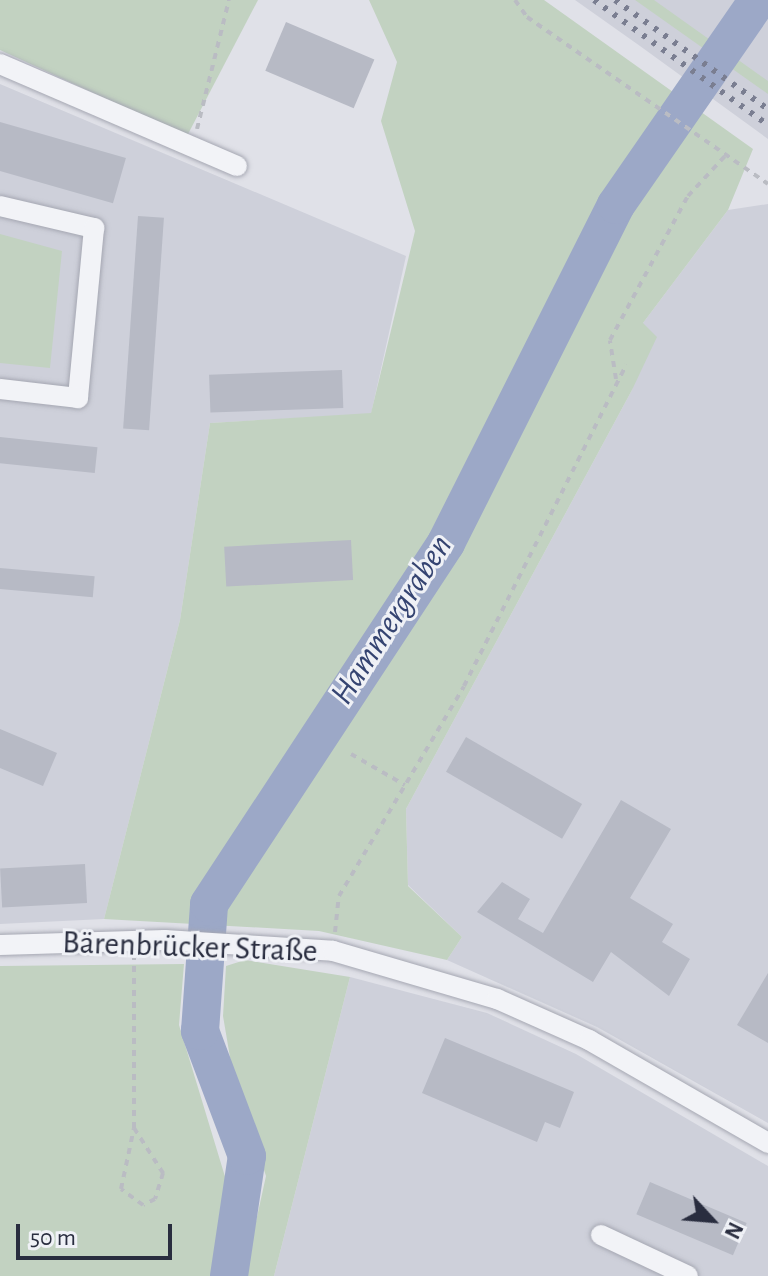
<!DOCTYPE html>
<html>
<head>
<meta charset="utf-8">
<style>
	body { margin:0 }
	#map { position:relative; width:768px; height:1276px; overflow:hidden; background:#e0e1e8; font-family:"Alegreya Sans",sans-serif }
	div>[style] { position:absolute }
	.built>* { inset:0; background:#ced0da }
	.green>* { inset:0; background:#c2d2c1 }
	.river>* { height:38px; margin:-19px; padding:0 19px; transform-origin:19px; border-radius:19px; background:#9ca8c7 }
	.building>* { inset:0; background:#b7bac5; transform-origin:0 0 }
	.path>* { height:4px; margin-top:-2px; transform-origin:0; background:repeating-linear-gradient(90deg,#babcc3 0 6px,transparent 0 12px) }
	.roads { filter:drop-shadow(0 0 2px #a5a7b2) drop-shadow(0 0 2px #a5a7b2) }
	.minor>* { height:20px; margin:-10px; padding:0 10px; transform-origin:10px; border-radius:10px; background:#f2f3f7 }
	.rail>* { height:6px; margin-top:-3px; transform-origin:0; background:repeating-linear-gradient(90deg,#7a7e91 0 4px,transparent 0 12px) }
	span { translate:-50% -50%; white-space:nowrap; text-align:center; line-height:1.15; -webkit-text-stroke:6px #eff1f6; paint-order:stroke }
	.street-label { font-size:32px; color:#292d3f }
	.water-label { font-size:34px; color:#354471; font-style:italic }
	.north { position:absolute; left:672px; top:1180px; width:80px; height:80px; -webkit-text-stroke:6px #eff1f6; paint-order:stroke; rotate:116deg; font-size:22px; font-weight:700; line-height:32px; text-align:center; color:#292d3f }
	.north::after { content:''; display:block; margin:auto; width:28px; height:36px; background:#292d3f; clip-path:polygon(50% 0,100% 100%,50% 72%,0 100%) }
	.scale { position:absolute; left:16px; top:1224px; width:156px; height:36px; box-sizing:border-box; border:4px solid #292d3f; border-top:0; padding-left:10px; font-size:24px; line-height:28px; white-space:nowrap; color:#292d3f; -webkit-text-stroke:6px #eff1f6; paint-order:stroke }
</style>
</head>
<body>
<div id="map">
	<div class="built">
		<i style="clip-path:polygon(575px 0,768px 0,768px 139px,640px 46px)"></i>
		<i style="clip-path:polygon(0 84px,406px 256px,371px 414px,210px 423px,180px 620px,104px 919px,0 924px)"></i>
		<i style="clip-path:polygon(768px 204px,768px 1123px,597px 1027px,447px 960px,462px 937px,408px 885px,406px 809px,632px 390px,643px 323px,728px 210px)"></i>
		<i style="clip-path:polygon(350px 977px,487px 1013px,576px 1054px,768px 1166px,768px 1276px,274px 1276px)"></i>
	</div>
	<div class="green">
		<i style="clip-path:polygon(0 0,258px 0,187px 136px,0 50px)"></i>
		<i style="clip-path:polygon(369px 0,544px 0,753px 149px,728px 210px,643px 323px,657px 337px,632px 390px,406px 809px,408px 886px,462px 937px,447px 960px,319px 931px,104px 919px,180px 620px,210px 423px,371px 413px,415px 231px,381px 121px,397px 62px)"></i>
		<i style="clip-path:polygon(635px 0,654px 0,768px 81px,768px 94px)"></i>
		<i style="clip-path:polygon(0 234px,62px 251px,50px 368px,0 363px)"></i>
		<i style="clip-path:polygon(245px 960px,350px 977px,274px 1276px,244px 1276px,266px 1176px,233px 1075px,223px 1016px,226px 966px)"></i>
		<i style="clip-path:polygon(184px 964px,179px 1025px,233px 1203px,211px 1276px,0 1276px,0 966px)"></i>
	</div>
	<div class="river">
		<i style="left:229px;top:1276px;width:121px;rotate:-81.5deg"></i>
		<i style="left:247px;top:1156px;width:134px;rotate:-110.6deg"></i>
		<i style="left:200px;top:1031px;width:127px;rotate:-85.9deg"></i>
		<i style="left:209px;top:904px;width:432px;rotate:-56.7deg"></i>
		<i style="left:446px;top:543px;width:378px;rotate:-63.3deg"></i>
		<i style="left:616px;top:205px;width:249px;rotate:-55.3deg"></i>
	</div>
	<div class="building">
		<i style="left:286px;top:22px;width:96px;height:53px;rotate:23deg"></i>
		<i style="left:0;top:122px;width:131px;height:47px;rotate:16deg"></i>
		<i style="left:138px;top:216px;width:26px;height:213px;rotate:4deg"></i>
		<i style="left:342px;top:370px;width:38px;height:133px;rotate:88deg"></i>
		<i style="left:0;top:437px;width:98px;height:26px;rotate:6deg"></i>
		<i style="left:351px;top:540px;width:40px;height:127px;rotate:87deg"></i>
		<i style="left:0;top:568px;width:95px;height:21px;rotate:5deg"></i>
		<i style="clip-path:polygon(0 729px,57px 753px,43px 786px,0 768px)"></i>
		<i style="left:466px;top:737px;width:134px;height:40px;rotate:30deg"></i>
		<i style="clip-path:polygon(621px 800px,671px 829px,630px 898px,673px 924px,662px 942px,690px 959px,669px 996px,611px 952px,593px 982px,477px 912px,502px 882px,530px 899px,518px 919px,543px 933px)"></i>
		<i style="left:85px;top:864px;width:39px;height:85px;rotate:87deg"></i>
		<i style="clip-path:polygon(768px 973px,768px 1043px,737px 1025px)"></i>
		<i style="clip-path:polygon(445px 1038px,574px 1092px,560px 1128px,545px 1122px,537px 1142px,422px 1093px)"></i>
		<i style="left:650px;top:1182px;width:105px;height:35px;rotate:23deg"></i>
	</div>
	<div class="path">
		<i style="left:515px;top:0;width:21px;rotate:55deg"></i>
		<i style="left:527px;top:17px;width:293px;rotate:34.7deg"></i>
		<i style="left:197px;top:129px;width:133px;rotate:-76.1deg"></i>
		<i style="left:616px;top:379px;width:39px;rotate:-99deg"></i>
		<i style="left:610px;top:340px;width:164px;rotate:-61.6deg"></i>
		<i style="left:688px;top:196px;width:54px;rotate:-47.2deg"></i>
		<i style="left:351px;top:754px;width:62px;rotate:29.9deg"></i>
		<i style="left:335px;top:932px;width:36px;rotate:-84deg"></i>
		<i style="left:339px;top:896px;width:244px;rotate:-59.2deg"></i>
		<i style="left:464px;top:686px;width:360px;rotate:-63.2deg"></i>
		<i style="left:134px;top:1128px;width:54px;rotate:57.2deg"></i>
		<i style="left:163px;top:1173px;width:27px;rotate:107deg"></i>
		<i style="left:155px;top:1199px;width:13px;rotate:153deg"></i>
		<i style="left:143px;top:1205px;width:27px;rotate:-144deg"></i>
		<i style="left:121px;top:1189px;width:62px;rotate:-78deg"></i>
		<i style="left:134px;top:1128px;width:170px;rotate:-90deg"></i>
	</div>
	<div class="roads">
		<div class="minor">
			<i style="left:0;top:64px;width:258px;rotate:23.3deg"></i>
			<i style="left:0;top:206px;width:97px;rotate:13.2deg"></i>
			<i style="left:94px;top:228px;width:171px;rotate:95.4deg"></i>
			<i style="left:78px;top:398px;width:79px;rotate:-173.4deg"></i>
			<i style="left:0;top:945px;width:165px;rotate:-1.7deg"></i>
			<i style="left:165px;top:940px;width:168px;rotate:3.7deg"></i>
			<i style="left:333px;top:951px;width:171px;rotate:16.3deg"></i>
			<i style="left:497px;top:999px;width:101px;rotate:24deg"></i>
			<i style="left:589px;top:1040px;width:207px;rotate:29.9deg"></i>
			<i style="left:601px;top:1235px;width:96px;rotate:25.2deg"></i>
		</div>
	</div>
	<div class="rail">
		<i style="left:594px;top:0;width:214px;rotate:35.7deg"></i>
		<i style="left:615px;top:0;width:188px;rotate:35.5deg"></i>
	</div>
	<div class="street-label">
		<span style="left:190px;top:947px;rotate:2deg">Bärenbrücker Straße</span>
	</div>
	<div class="water-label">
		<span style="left:392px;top:620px;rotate:-57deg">Hammergraben</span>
	</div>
	<div class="north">N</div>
	<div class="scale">50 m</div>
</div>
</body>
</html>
